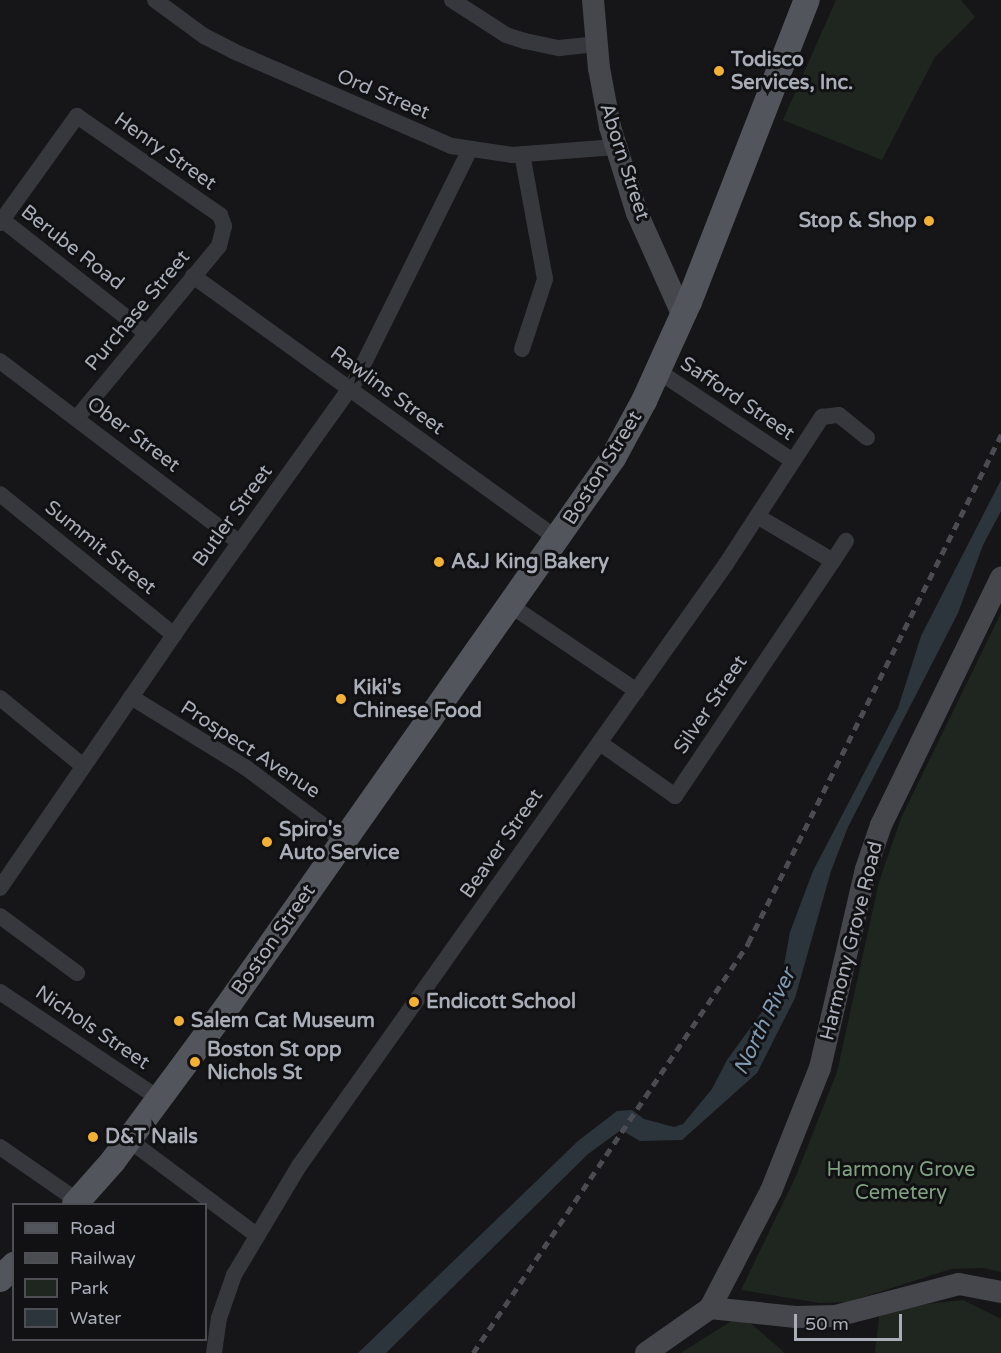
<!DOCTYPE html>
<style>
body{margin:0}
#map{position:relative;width:1001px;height:1353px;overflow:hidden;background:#161618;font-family:"Varela Round",sans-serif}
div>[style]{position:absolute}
.green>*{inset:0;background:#1e261f}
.water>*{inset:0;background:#2c353c}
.street>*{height:16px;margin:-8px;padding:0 8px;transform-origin:8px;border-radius:8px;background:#37383d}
.secondary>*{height:22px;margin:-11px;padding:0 11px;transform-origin:11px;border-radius:11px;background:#45474d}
.primary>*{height:26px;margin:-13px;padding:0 13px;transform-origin:13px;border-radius:13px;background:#53555c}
.rail>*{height:4.5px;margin-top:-2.25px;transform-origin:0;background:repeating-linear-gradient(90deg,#4a4c52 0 8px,transparent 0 14px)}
.dots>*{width:16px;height:16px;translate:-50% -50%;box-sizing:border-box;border:3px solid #111113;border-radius:50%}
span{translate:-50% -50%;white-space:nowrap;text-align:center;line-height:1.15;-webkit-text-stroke:6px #111113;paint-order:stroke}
.poi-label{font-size:20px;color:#a8adb8;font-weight:700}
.left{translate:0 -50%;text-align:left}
.right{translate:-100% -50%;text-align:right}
.street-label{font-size:20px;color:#a8adb8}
.park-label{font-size:20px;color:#7fa381}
.water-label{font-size:21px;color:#7f9bb3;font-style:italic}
.legend{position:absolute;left:12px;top:1203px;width:195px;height:138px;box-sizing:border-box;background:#111113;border:2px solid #4d4f55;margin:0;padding:8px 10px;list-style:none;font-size:18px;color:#a8adb8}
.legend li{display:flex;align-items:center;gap:12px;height:30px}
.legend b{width:30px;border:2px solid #4d4f55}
.scale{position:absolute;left:794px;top:1314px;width:108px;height:27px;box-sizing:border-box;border:3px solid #a8adb8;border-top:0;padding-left:8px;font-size:18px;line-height:21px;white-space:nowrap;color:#a8adb8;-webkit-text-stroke:4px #111113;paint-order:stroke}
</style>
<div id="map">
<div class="green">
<i style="clip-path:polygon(836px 0,961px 0,975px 17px,935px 57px,882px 160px,783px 120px)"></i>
<i style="clip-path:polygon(1001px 613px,1001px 1272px,983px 1268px,951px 1269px,848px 1302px,820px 1303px,741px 1290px,796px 1176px,837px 1072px,879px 882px,901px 818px)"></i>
<i style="clip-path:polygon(963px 1300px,1001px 1319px,1001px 1353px,875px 1353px,880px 1309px)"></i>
<i style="clip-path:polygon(741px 1315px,785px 1353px,682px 1353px,682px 1352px)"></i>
</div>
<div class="water">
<i style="clip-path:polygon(1001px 480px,1001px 511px,983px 545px,958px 613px,848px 827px,831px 871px,795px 998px,757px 1073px,682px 1140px,640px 1141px,621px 1130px,588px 1154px,386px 1353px,358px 1353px,578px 1141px,617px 1111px,632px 1110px,644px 1119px,674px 1127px,683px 1124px,712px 1089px,727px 1060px,780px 987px,790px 932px,813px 871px,898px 708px,921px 636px)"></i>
</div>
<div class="street">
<i style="left:155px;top:0;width:61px;rotate:36.3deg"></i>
<i style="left:204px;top:36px;width:33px;rotate:27deg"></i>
<i style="left:233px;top:51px;width:239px;rotate:23.5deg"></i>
<i style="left:452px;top:146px;width:61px;rotate:8.5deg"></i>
<i style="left:512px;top:155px;width:104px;rotate:-4.4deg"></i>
<i style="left:452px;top:0;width:64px;rotate:32.9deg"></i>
<i style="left:506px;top:35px;width:20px;rotate:18deg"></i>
<i style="left:525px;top:41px;width:35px;rotate:12deg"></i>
<i style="left:559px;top:48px;width:37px;rotate:-6deg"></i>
<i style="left:0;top:218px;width:184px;rotate:38.2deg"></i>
<i style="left:0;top:223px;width:132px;rotate:-54.3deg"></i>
<i style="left:77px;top:116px;width:174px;rotate:34.7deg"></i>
<i style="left:220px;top:215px;width:12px;rotate:70deg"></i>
<i style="left:224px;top:226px;width:21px;rotate:104deg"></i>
<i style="left:219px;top:246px;width:224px;rotate:129.6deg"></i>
<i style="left:193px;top:276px;width:450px;rotate:35.8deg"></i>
<i style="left:522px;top:349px;width:74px;rotate:-71.8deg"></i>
<i style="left:545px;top:279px;width:127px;rotate:-100.4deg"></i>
<i style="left:0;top:361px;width:301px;rotate:37.2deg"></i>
<i style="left:658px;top:371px;width:162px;rotate:33.7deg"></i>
<i style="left:0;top:494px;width:224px;rotate:39deg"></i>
<i style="left:833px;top:561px;width:24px;rotate:-57deg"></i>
<i style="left:510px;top:605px;width:153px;rotate:34.1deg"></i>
<i style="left:131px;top:697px;width:134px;rotate:31.6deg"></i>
<i style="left:245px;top:767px;width:124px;rotate:36.8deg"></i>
<i style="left:0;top:698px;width:107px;rotate:39.3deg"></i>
<i style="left:600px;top:743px;width:92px;rotate:35.2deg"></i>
<i style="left:675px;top:796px;width:283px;rotate:-56.1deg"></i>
<i style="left:833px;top:561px;width:88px;rotate:-149.4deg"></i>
<i style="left:0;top:888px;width:330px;rotate:-55.5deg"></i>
<i style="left:187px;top:616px;width:289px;rotate:-54.4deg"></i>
<i style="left:355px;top:381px;width:257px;rotate:-63.6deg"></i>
<i style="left:0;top:916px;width:96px;rotate:36.5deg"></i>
<i style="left:0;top:992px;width:192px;rotate:33.8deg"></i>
<i style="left:129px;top:1140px;width:157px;rotate:36.7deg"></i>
<i style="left:0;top:1147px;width:95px;rotate:34.7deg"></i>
<i style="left:214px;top:1353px;width:35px;rotate:-82deg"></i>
<i style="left:219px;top:1318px;width:46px;rotate:-70.8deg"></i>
<i style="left:234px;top:1275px;width:127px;rotate:-59.2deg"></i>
<i style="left:299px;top:1166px;width:738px;rotate:-54.65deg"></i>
<i style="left:726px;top:564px;width:176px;rotate:-56.9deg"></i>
<i style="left:822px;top:417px;width:17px;rotate:-7deg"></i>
<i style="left:839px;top:415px;width:36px;rotate:39deg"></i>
</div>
<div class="secondary">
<i style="left:593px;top:0;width:68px;rotate:85deg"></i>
<i style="left:599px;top:68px;width:60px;rotate:79.4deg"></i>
<i style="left:610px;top:127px;width:90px;rotate:72.6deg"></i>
<i style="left:637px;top:213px;width:113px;rotate:65.9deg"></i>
<i style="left:710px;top:1308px;width:86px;rotate:6deg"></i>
<i style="left:796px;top:1317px;width:40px;rotate:-1.4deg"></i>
<i style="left:836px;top:1316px;width:127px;rotate:-14.6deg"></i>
<i style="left:959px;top:1284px;width:43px;rotate:10.8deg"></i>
<i style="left:646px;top:1353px;width:78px;rotate:-35.1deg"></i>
<i style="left:710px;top:1308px;width:132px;rotate:-62.5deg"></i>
<i style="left:771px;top:1191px;width:132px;rotate:-68.3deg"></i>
<i style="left:820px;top:1068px;width:204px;rotate:-77deg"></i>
<i style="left:866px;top:869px;width:46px;rotate:-71.2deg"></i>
<i style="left:881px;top:825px;width:275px;rotate:-64.1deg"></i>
</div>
<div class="primary">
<i style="left:75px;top:1204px;width:57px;rotate:-48.5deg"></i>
<i style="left:113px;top:1161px;width:192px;rotate:-53.5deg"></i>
<i style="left:227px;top:1007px;width:671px;rotate:-54.89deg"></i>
<i style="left:613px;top:458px;width:65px;rotate:-61.5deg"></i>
<i style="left:644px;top:401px;width:109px;rotate:-65.6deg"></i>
<i style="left:689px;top:302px;width:324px;rotate:-68.7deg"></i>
<i style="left:0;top:1279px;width:20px;rotate:-45deg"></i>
</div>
<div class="rail">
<i style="left:473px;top:1353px;width:494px;rotate:-56.1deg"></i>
<i style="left:748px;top:943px;width:568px;rotate:-63.53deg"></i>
</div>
<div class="dots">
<i style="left:719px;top:71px;background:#f2b134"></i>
<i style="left:929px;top:221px;background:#f2b134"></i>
<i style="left:439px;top:562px;background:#f2b134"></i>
<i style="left:341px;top:699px;background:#f2b134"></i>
<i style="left:267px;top:842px;background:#f2b134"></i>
<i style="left:414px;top:1002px;background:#f2b134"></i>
<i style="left:179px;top:1021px;background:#f2b134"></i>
<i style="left:195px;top:1062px;background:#f2b134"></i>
<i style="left:93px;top:1137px;background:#f2b134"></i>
</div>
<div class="poi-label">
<span class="left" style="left:731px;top:72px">Todisco<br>Services, Inc.</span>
<span class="right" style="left:917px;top:221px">Stop &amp; Shop</span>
<span class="left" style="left:451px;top:562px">A&amp;J King Bakery</span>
<span class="left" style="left:353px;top:700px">Kiki's<br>Chinese Food</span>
<span class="left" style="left:279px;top:842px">Spiro's<br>Auto Service</span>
<span class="left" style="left:426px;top:1002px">Endicott School</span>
<span class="left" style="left:191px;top:1021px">Salem Cat Museum</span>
<span class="left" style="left:207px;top:1062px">Boston St opp<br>Nichols St</span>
<span class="left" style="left:105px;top:1137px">D&amp;T Nails</span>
</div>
<div class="street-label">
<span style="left:383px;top:95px;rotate:23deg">Ord Street</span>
<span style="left:165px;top:152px;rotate:35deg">Henry Street</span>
<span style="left:624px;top:162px;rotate:72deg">Aborn Street</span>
<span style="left:72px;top:248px;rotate:38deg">Berube Road</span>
<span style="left:138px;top:311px;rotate:-50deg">Purchase Street</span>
<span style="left:387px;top:391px;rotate:36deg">Rawlins Street</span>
<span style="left:737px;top:399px;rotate:34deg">Safford Street</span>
<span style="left:133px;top:435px;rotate:37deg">Ober Street</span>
<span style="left:603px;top:468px;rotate:-58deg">Boston Street</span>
<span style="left:233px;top:516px;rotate:-54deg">Butler Street</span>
<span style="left:100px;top:548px;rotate:39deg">Summit Street</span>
<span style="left:711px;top:705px;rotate:-56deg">Silver Street</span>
<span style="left:250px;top:750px;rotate:33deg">Prospect Avenue</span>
<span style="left:502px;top:844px;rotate:-55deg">Beaver Street</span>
<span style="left:274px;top:940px;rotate:-55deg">Boston Street</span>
<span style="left:852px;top:941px;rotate:-76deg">Harmony Grove Road</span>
<span style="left:92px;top:1028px;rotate:34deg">Nichols Street</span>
</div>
<div class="park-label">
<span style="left:901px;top:1182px">Harmony Grove<br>Cemetery</span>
</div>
<div class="water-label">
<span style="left:765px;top:1022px;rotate:-64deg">North River</span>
</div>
<ul class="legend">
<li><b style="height:8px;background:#53555c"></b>Road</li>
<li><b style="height:8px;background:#4a4c52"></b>Railway</li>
<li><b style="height:16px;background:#1e261f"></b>Park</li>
<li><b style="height:16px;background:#2c353c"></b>Water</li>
</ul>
<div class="scale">50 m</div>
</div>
